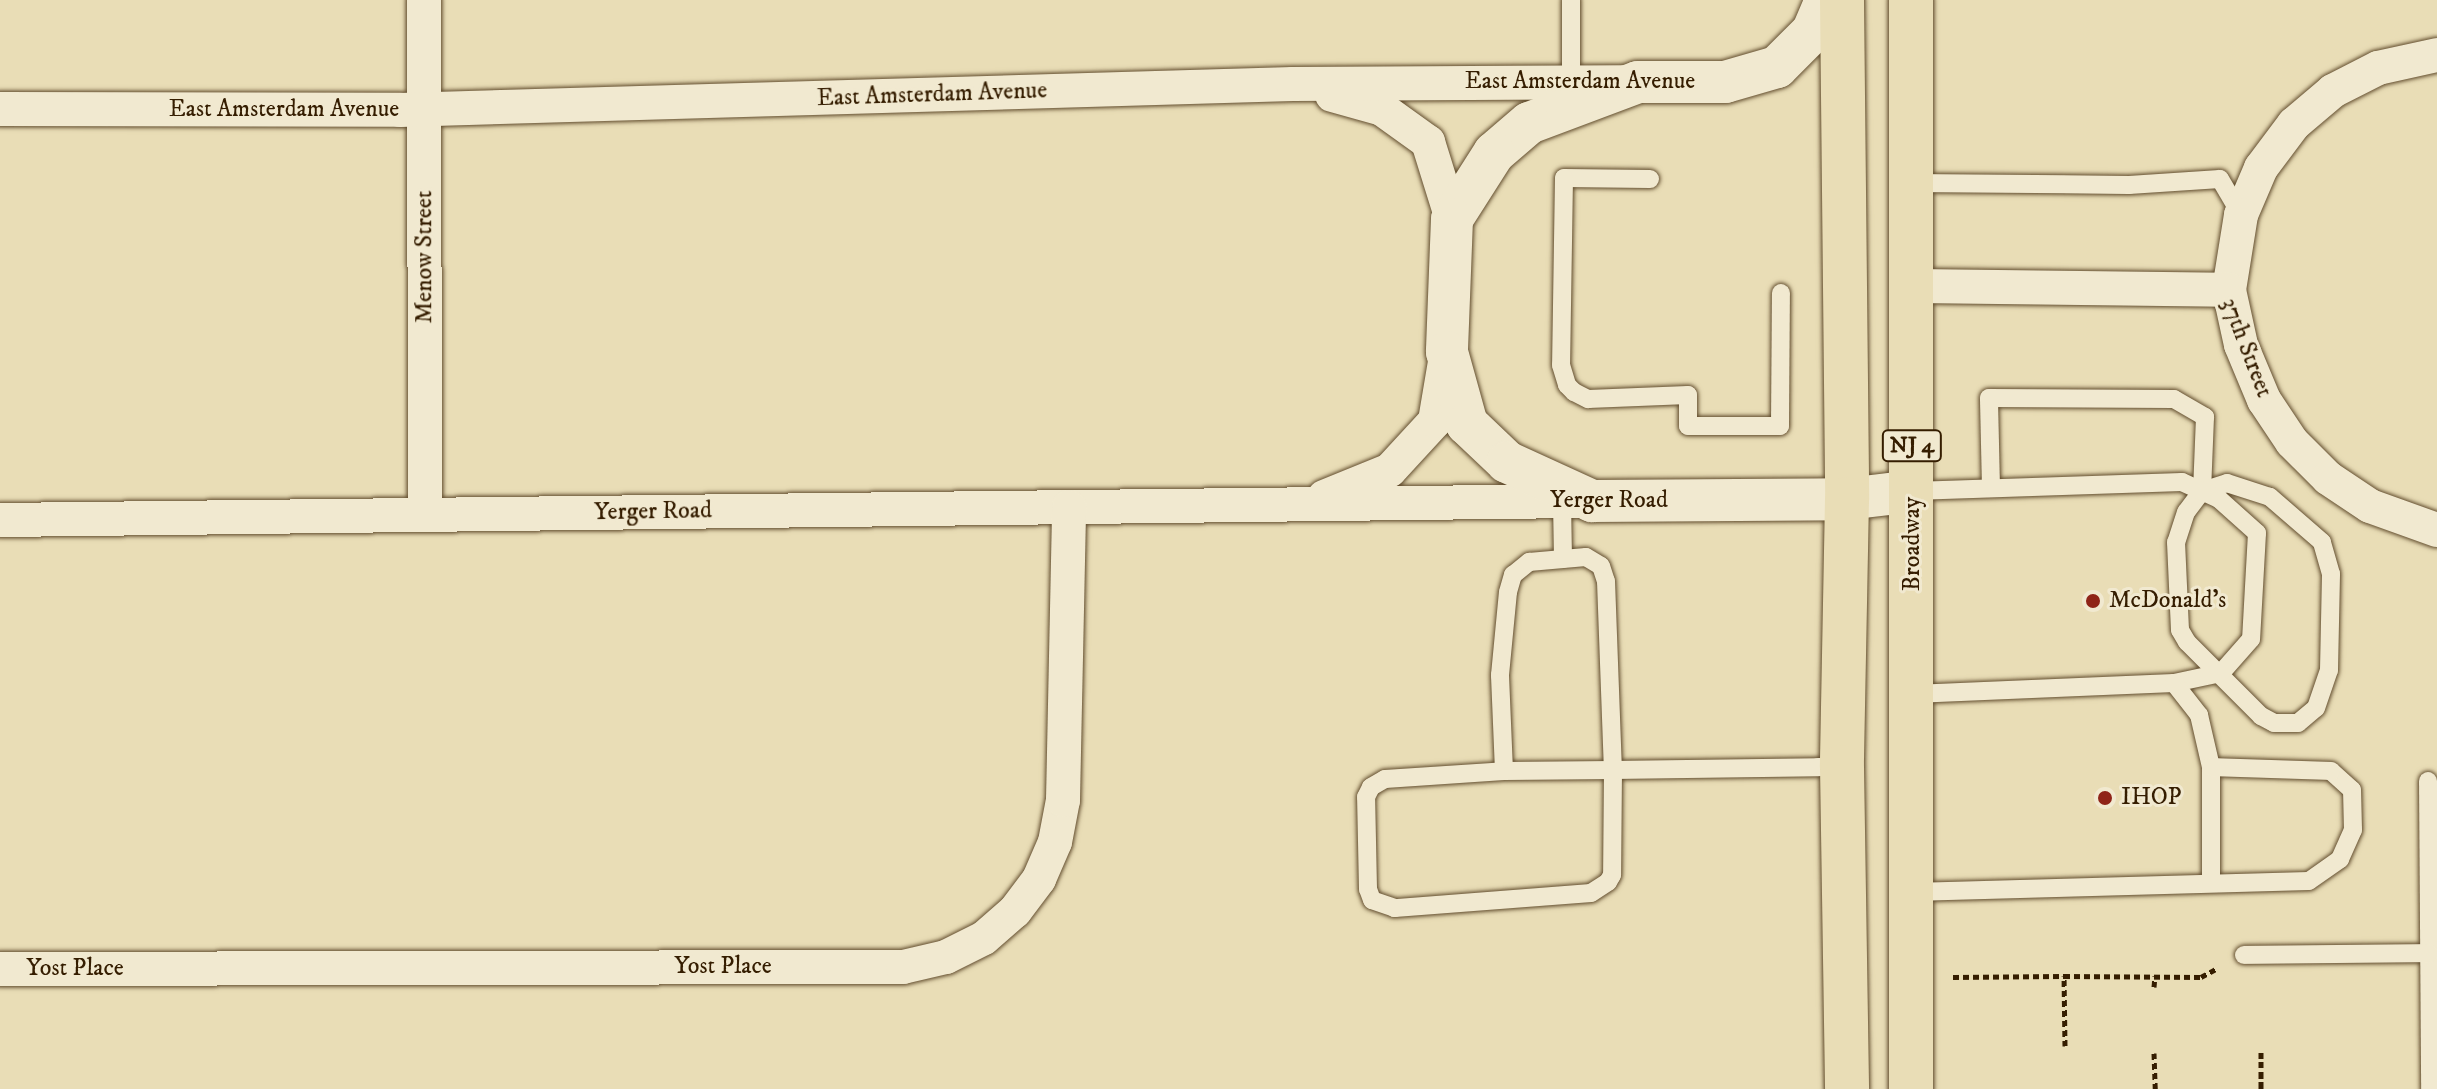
<!DOCTYPE html>
<style>
body{margin:0}
#map{position:relative;width:2437px;height:1089px;overflow:hidden;background:#e9ddb6;font-family:"IM FELL DW Pica",serif}
div>[style]{position:absolute}
.path>*{height:5px;margin-top:-2.5px;transform-origin:0;background:repeating-linear-gradient(90deg,#351d00 0 6px,transparent 0 10px)}
.roads{filter:drop-shadow(0 0 2px #624d2e) drop-shadow(0 0 2px #624d2e)}
.service>*{height:18px;margin:-9px;padding:0 9px;transform-origin:9px;border-radius:9px;background:#f1e9d0}
.minor>*{height:34px;margin:-17px;padding:0 17px;transform-origin:17px;border-radius:17px;background:#f1e9d0}
.tertiary>*{height:42px;margin:-21px;padding:0 21px;transform-origin:21px;border-radius:21px;background:#f1e9d0}
.primary>*{height:44px;margin:-22px;padding:0 22px;transform-origin:22px;border-radius:22px;background:#e9ddb6}
.dots>*{width:22px;height:22px;translate:-50% -50%;box-sizing:border-box;border:4px solid #f1e9d0;border-radius:50%}
span{translate:-50% -50%;white-space:nowrap;text-align:center;line-height:1.15;-webkit-text-stroke:6px #f1e9d0;paint-order:stroke}
.shield-label span{padding:2px 6px;background:#f1e9d0;border:2px solid;border-radius:6px;-webkit-text-stroke-width:0}
.shield-label{font-size:22px;color:#351d00;font-weight:700}
.street-label{font-size:24px;color:#351d00}
.poi-label{font-size:24px;color:#351d00}
.left{translate:0 -50%;text-align:left}
</style>
<div id="map">
<div class="path">
<i style="left:1953px;top:977px;width:111px;rotate:-0.5deg"></i>
<i style="left:2154px;top:987px;width:11px;rotate:-85deg"></i>
<i style="left:2065px;top:1046px;width:70px;rotate:-90.8deg"></i>
<i style="left:2064px;top:976px;width:137px;rotate:0.4deg"></i>
<i style="left:2201px;top:977px;width:19px;rotate:-28deg"></i>
<i style="left:2261px;top:1052px;width:37px;rotate:90deg"></i>
<i style="left:2154px;top:1053px;width:36px;rotate:88deg"></i>
</div>
<div class="roads">
<div class="service">
<i style="left:1571px;top:82px;width:82px;rotate:-90deg"></i>
<i style="left:1650px;top:179px;width:86px;rotate:-179.3deg"></i>
<i style="left:1564px;top:178px;width:187px;rotate:90.9deg"></i>
<i style="left:1561px;top:365px;width:21px;rotate:73deg"></i>
<i style="left:1567px;top:385px;width:10px;rotate:45deg"></i>
<i style="left:1574px;top:392px;width:16px;rotate:27deg"></i>
<i style="left:1588px;top:399px;width:100px;rotate:-2.3deg"></i>
<i style="left:1688px;top:395px;width:31px;rotate:90deg"></i>
<i style="left:1688px;top:426px;width:92px"></i>
<i style="left:1780px;top:426px;width:133px;rotate:-89.6deg"></i>
<i style="left:1910px;top:183px;width:219px;rotate:0.5deg"></i>
<i style="left:2129px;top:185px;width:91px;rotate:-3.8deg"></i>
<i style="left:2220px;top:179px;width:42px;rotate:59.7deg"></i>
<i style="left:1991px;top:488px;width:90px;rotate:-91.3deg"></i>
<i style="left:1989px;top:398px;width:185px;rotate:0.3deg"></i>
<i style="left:2174px;top:399px;width:36px;rotate:30deg"></i>
<i style="left:2205px;top:417px;width:74px;rotate:92.3deg"></i>
<i style="left:2202px;top:491px;width:26px;rotate:127deg"></i>
<i style="left:2186px;top:512px;width:32px;rotate:108deg"></i>
<i style="left:2176px;top:542px;width:88px;rotate:87.4deg"></i>
<i style="left:2180px;top:630px;width:14px;rotate:60deg"></i>
<i style="left:2187px;top:642px;width:105px;rotate:45deg"></i>
<i style="left:2261px;top:716px;width:15px;rotate:28deg"></i>
<i style="left:2274px;top:723px;width:24px"></i>
<i style="left:2298px;top:723px;width:23px;rotate:-40deg"></i>
<i style="left:2316px;top:708px;width:40px;rotate:-71.1deg"></i>
<i style="left:2329px;top:670px;width:96px;rotate:-88.8deg"></i>
<i style="left:2331px;top:574px;width:33px;rotate:-106deg"></i>
<i style="left:2322px;top:542px;width:69px;rotate:-139.1deg"></i>
<i style="left:2270px;top:497px;width:45px;rotate:-162deg"></i>
<i style="left:2227px;top:483px;width:26px;rotate:162deg"></i>
<i style="left:1913px;top:491px;width:269px;rotate:-1.9deg"></i>
<i style="left:2182px;top:482px;width:41px;rotate:24.7deg"></i>
<i style="left:2219px;top:499px;width:51px;rotate:41.8deg"></i>
<i style="left:2257px;top:533px;width:106px;rotate:93.2deg"></i>
<i style="left:2251px;top:639px;width:45px;rotate:131.4deg"></i>
<i style="left:2221px;top:673px;width:48px;rotate:168deg"></i>
<i style="left:2174px;top:683px;width:261px;rotate:177.6deg"></i>
<i style="left:1562px;top:501px;width:58px;rotate:89deg"></i>
<i style="left:2174px;top:683px;width:41px;rotate:52deg"></i>
<i style="left:2199px;top:715px;width:53px;rotate:77deg"></i>
<i style="left:2211px;top:767px;width:116px;rotate:90deg"></i>
<i style="left:1504px;top:771px;width:96px;rotate:-92.4deg"></i>
<i style="left:1500px;top:675px;width:83px;rotate:-84.5deg"></i>
<i style="left:1508px;top:592px;width:18px;rotate:-74deg"></i>
<i style="left:1513px;top:575px;width:21px;rotate:-39deg"></i>
<i style="left:1529px;top:562px;width:57px;rotate:-5deg"></i>
<i style="left:1586px;top:557px;width:17px;rotate:31deg"></i>
<i style="left:1601px;top:566px;width:16px;rotate:72deg"></i>
<i style="left:1606px;top:581px;width:189px;rotate:87.9deg"></i>
<i style="left:1613px;top:770px;width:105px;rotate:90.5deg"></i>
<i style="left:1612px;top:875px;width:8px;rotate:120deg"></i>
<i style="left:1608px;top:882px;width:20px;rotate:147deg"></i>
<i style="left:1591px;top:893px;width:197px;rotate:175.6deg"></i>
<i style="left:1395px;top:908px;width:24px;rotate:-161deg"></i>
<i style="left:1372px;top:900px;width:12px;rotate:-110deg"></i>
<i style="left:1368px;top:889px;width:92px;rotate:-91.2deg"></i>
<i style="left:1366px;top:797px;width:11px;rotate:-63deg"></i>
<i style="left:1371px;top:787px;width:16px;rotate:-30deg"></i>
<i style="left:1385px;top:779px;width:119px;rotate:-3.8deg"></i>
<i style="left:1504px;top:771px;width:109px;rotate:-0.5deg"></i>
<i style="left:1613px;top:770px;width:205px;rotate:-0.8deg"></i>
<i style="left:1818px;top:767px;width:24px"></i>
<i style="left:2428px;top:781px;width:308px;rotate:89.6deg"></i>
<i style="left:1912px;top:892px;width:397px;rotate:-1.6deg"></i>
<i style="left:2309px;top:881px;width:38px;rotate:-35deg"></i>
<i style="left:2340px;top:859px;width:32px;rotate:-66deg"></i>
<i style="left:2353px;top:830px;width:40px;rotate:-91.4deg"></i>
<i style="left:2352px;top:790px;width:28px;rotate:-138deg"></i>
<i style="left:2331px;top:771px;width:120px;rotate:-178.1deg"></i>
<i style="left:2244px;top:955px;width:185px;rotate:-0.6deg"></i>
</div>
<div class="minor">
<i style="left:424px;top:0;width:515px;rotate:89.89deg"></i>
<i style="left:2437px;top:55px;width:60px;rotate:167.6deg"></i>
<i style="left:2378px;top:68px;width:51px;rotate:152.9deg"></i>
<i style="left:2333px;top:91px;width:51px;rotate:139.8deg"></i>
<i style="left:2294px;top:124px;width:55px;rotate:126.9deg"></i>
<i style="left:2261px;top:168px;width:51px;rotate:113.1deg"></i>
<i style="left:2241px;top:215px;width:76px;rotate:99.1deg"></i>
<i style="left:2229px;top:290px;width:56px;rotate:77.7deg"></i>
<i style="left:2241px;top:345px;width:60px;rotate:67.3deg"></i>
<i style="left:2264px;top:400px;width:50px;rotate:56.3deg"></i>
<i style="left:2292px;top:442px;width:51px;rotate:45deg"></i>
<i style="left:2328px;top:478px;width:50px;rotate:33.7deg"></i>
<i style="left:2370px;top:506px;width:71px;rotate:19.7deg"></i>
<i style="left:1332px;top:95px;width:52px;rotate:15.6deg"></i>
<i style="left:1382px;top:109px;width:57px;rotate:35.7deg"></i>
<i style="left:1428px;top:142px;width:81px;rotate:72.7deg"></i>
<i style="left:0;top:109px;width:400px;rotate:0.1deg"></i>
<i style="left:400px;top:110px;width:893px;rotate:-1.67deg"></i>
<i style="left:1293px;top:84px;width:330px;rotate:-0.3deg"></i>
<i style="left:1912px;top:286px;width:317px;rotate:0.7deg"></i>
<i style="left:1324px;top:497px;width:71px;rotate:-22.2deg"></i>
<i style="left:1390px;top:470px;width:67px;rotate:-47.4deg"></i>
<i style="left:1435px;top:421px;width:66px;rotate:-80.4deg"></i>
<i style="left:0;top:520px;width:1587px;rotate:-0.69deg"></i>
<i style="left:0;top:969px;width:903px;rotate:-0.13deg"></i>
<i style="left:903px;top:967px;width:44px;rotate:-13.1deg"></i>
<i style="left:946px;top:957px;width:42px;rotate:-26.6deg"></i>
<i style="left:984px;top:938px;width:41px;rotate:-41.1deg"></i>
<i style="left:1015px;top:911px;width:40px;rotate:-53deg"></i>
<i style="left:1039px;top:879px;width:40px;rotate:-66.6deg"></i>
<i style="left:1055px;top:842px;width:43px;rotate:-79.2deg"></i>
<i style="left:1063px;top:800px;width:293px;rotate:-88.8deg"></i>
</div>
<div class="tertiary">
<i style="left:1826px;top:0;width:34px;rotate:113deg"></i>
<i style="left:1813px;top:31px;width:51px;rotate:135deg"></i>
<i style="left:1777px;top:67px;width:54px;rotate:163.9deg"></i>
<i style="left:1725px;top:82px;width:87px;rotate:180deg"></i>
<i style="left:1638px;top:82px;width:116px;rotate:159.4deg"></i>
<i style="left:1529px;top:123px;width:46px;rotate:139.4deg"></i>
<i style="left:1494px;top:153px;width:78px;rotate:122.5deg"></i>
<i style="left:1452px;top:219px;width:133px;rotate:92.2deg"></i>
<i style="left:1447px;top:352px;width:75px;rotate:74.5deg"></i>
<i style="left:1467px;top:424px;width:55px;rotate:43.5deg"></i>
<i style="left:1507px;top:462px;width:94px;rotate:24.6deg"></i>
<i style="left:1592px;top:501px;width:255px;rotate:-0.4deg"></i>
<i style="left:1847px;top:499px;width:66px;rotate:-6.9deg"></i>
</div>
<div class="primary">
<i style="left:1842px;top:0;width:499px;rotate:89.4deg"></i>
<i style="left:1847px;top:499px;width:268px;rotate:91.1deg"></i>
<i style="left:1842px;top:767px;width:322px;rotate:89.1deg"></i>
<i style="left:1911px;top:1089px;width:1089px;rotate:-90deg"></i>
</div>
</div>
<div class="dots">
<i style="left:2093px;top:601px;background:#8f2418"></i>
<i style="left:2105px;top:798px;background:#8f2418"></i>
</div>
<div class="shield-label">
<span style="left:1912px;top:446px">NJ 4</span>
</div>
<div class="street-label">
<span style="left:1580px;top:82px">East Amsterdam Avenue</span>
<span style="left:932px;top:95px;rotate:-2deg">East Amsterdam Avenue</span>
<span style="left:284px;top:110px">East Amsterdam Avenue</span>
<span style="left:425px;top:257px;rotate:-90deg">Menow Street</span>
<span style="left:2246px;top:348px;rotate:69deg">37th Street</span>
<span style="left:1609px;top:501px">Yerger Road</span>
<span style="left:653px;top:512px;rotate:-1deg">Yerger Road</span>
<span style="left:1913px;top:544px;rotate:-90deg">Broadway</span>
<span style="left:723px;top:967px">Yost Place</span>
<span style="left:75px;top:969px">Yost Place</span>
</div>
<div class="poi-label">
<span class="left" style="left:2109px;top:601px">McDonald's</span>
<span class="left" style="left:2121px;top:798px">IHOP</span>
</div>
</div>
